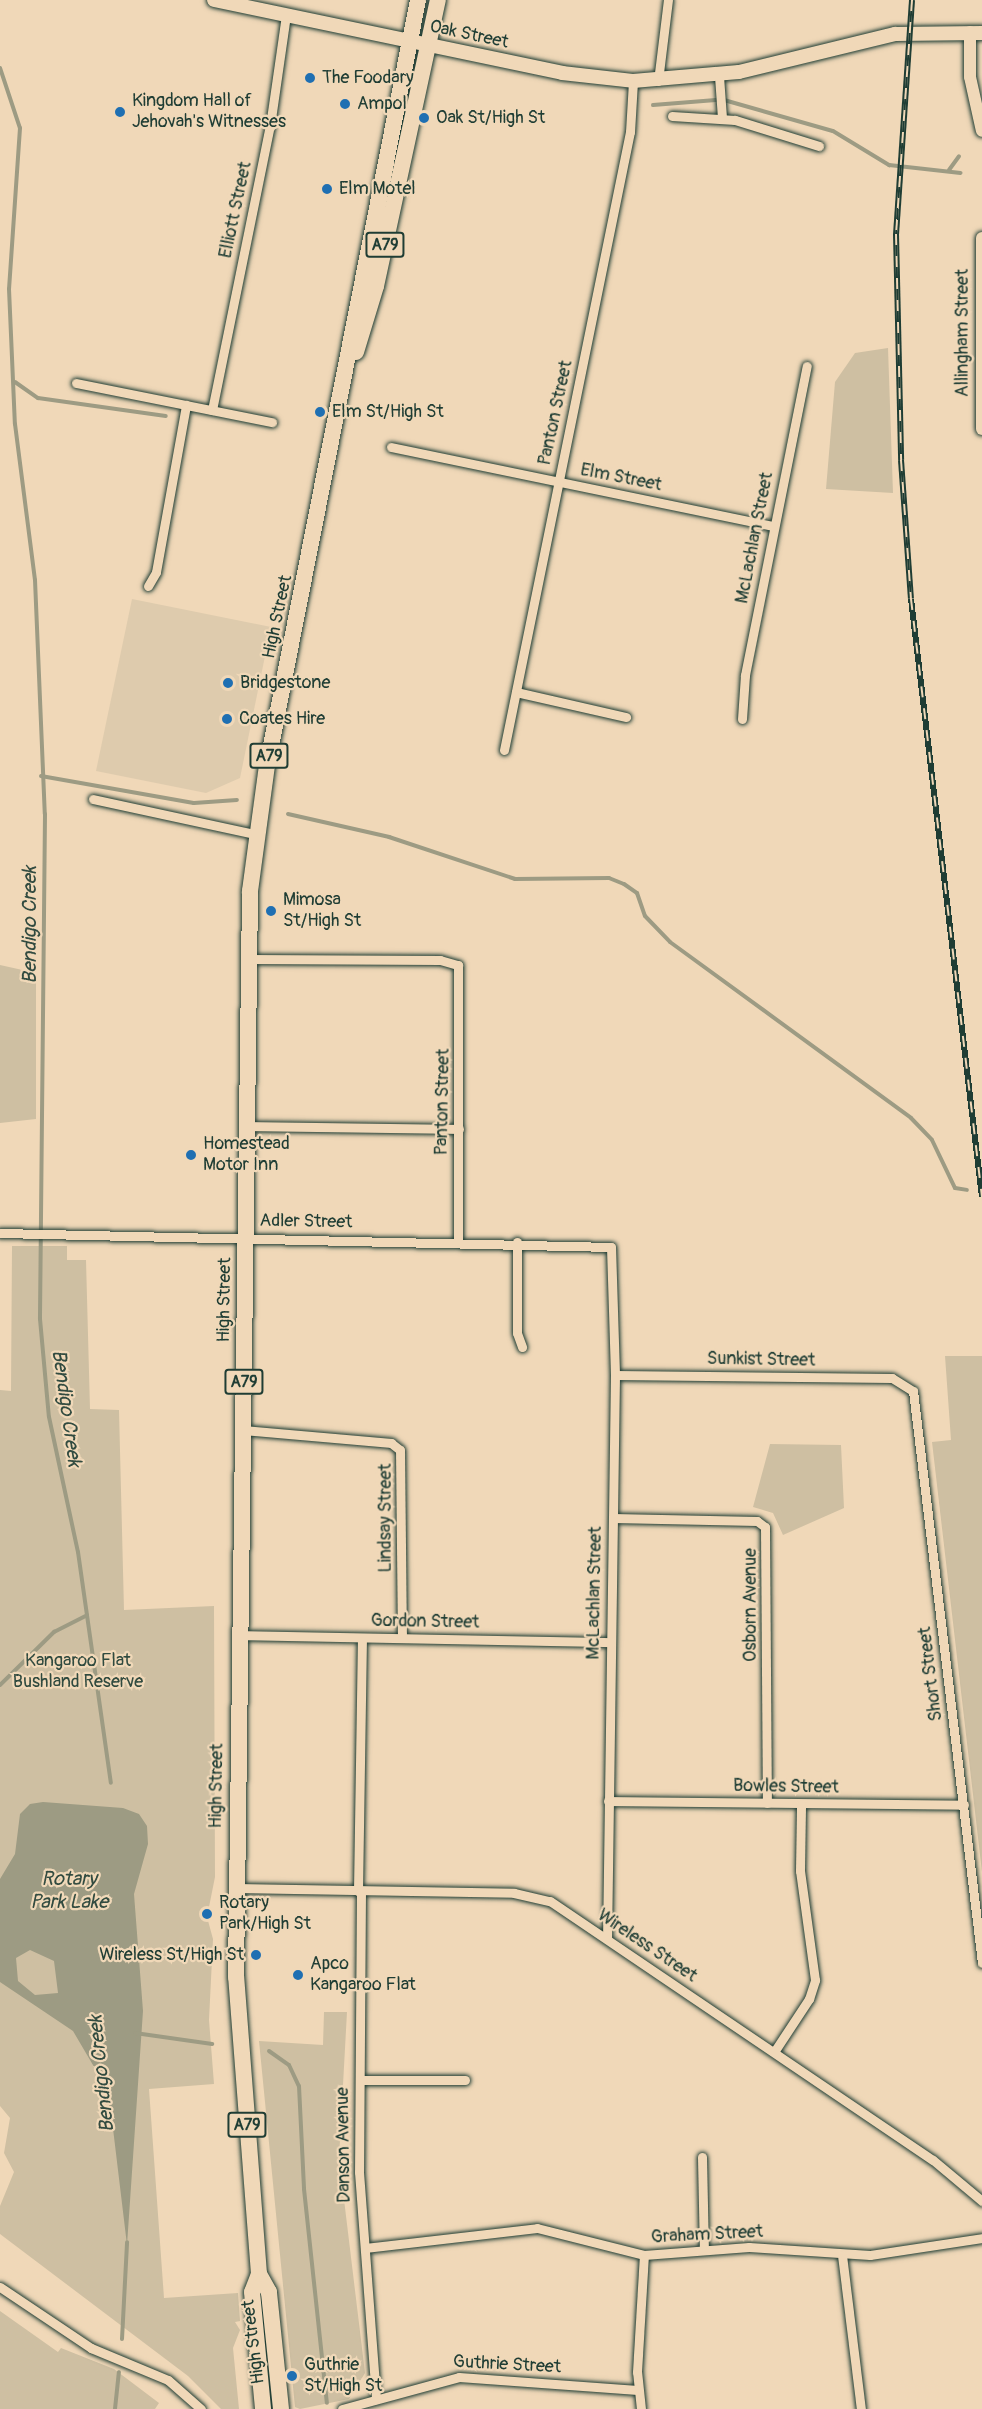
<!DOCTYPE html>
<style>
body{margin:0}
#map{position:relative;width:982px;height:2409px;overflow:hidden;background:#f0d8b8;font-family:Pangolin,sans-serif}
div>[style]{position:absolute}
.built>*{inset:0;background:#decbad}
.green>*{inset:0;background:#cebfa2}
.water>*{inset:0;background:#9d9b83}
.stream>*{height:4px;margin:-2px;padding:0 2px;transform-origin:2px;border-radius:2px;background:#9d9b83}
.roads{filter:drop-shadow(0 0 2px #1f3d34) drop-shadow(0 0 2px #1f3d34)}
.minor>*{height:9px;margin:-4.5px;padding:0 4.5px;transform-origin:4.5px;border-radius:4.5px;background:#f0d8b8}
.tertiary>*{height:12px;margin:-6px;padding:0 6px;transform-origin:6px;border-radius:6px;background:#f0d8b8}
.secondary>*{height:14px;margin:-7px;padding:0 7px;transform-origin:7px;border-radius:7px;background:#f0d8b8}
.trunk>*{height:16px;margin:-8px;padding:0 8px;transform-origin:8px;border-radius:8px;background:#f0d8b8}
.rail>*{height:6px;margin-top:-3px;transform-origin:0;background:repeating-linear-gradient(90deg,#f0d8b8 0 11px,#1f3d34 0 22px);box-sizing:border-box;border-block:2px solid #1f3d34}
.dots>*{width:16px;height:16px;translate:-50% -50%;box-sizing:border-box;border:3px solid #f0d8b8;border-radius:50%}
span{translate:-50% -50%;white-space:nowrap;text-align:center;line-height:1.15;-webkit-text-stroke:4.5px #f0d8b8;paint-order:stroke}
.shield-label span{padding:2px 4px;background:#f0d8b8;border:2px solid;border-radius:4px;-webkit-text-stroke-width:0}
.shield-label{font-size:16px;color:#1f3d34;font-weight:700}
.street-label{font-size:18px;color:#1f3d34}
.poi-label{font-size:18px;color:#1f3d34}
.left{translate:0 -50%;text-align:left}
.right{translate:-100% -50%;text-align:right}
.park-label{font-size:18px;color:#304a3f}
.water-label{font-size:20px;color:#324b40;font-style:italic}
</style>
<div id="map">
<div class="built">
<i style="clip-path:polygon(132px 599px,271px 627px,240px 778px,206px 793px,96px 771px)"></i>
</div>
<div class="green">
<i style="clip-path:polygon(888px 348px,893px 493px,826px 489px,835px 382px,855px 353px)"></i>
<i style="clip-path:polygon(0 965px,36px 973px,36px 1119px,0 1123px)"></i>
<i style="clip-path:polygon(12px 1246px,67px 1246px,67px 1260px,86px 1260px,90px 1409px,119px 1410px,124px 1610px,214px 1606px,215px 1877px,207px 1917px,213px 1939px,209px 2020px,214px 2084px,149px 2089px,164px 2298px,238px 2293px,240px 2321px,235px 2322px,240px 2330px,233px 2348px,239px 2409px,221px 2409px,188px 2376px,0 2234px,0 2206px,14px 2172px,4px 2153px,10px 2118px,0 2106px,0 1390px,11px 1391px)"></i>
<i style="clip-path:polygon(945px 1356px,982px 1356px,982px 1872px,932px 1442px,951px 1440px)"></i>
<i style="clip-path:polygon(770px 1444px,841px 1445px,844px 1508px,783px 1535px,773px 1513px,753px 1507px)"></i>
<i style="clip-path:polygon(324px 2012px,347px 2012px,339px 2158px,365px 2373px,349px 2399px,300px 2409px,295px 2407px,259px 2041px,323px 2045px)"></i>
<i style="clip-path:polygon(0 2311px,58px 2352px,61px 2348px,114px 2369px,159px 2403px,155px 2409px,0 2409px)"></i>
</div>
<div class="water">
<i style="clip-path:polygon(evenodd,43px 1802px,123px 1808px,139px 1814px,147px 1826px,148px 1844px,134px 1894px,143px 2011px,127px 2245px,111px 2112px,100px 2077px,73px 2031px,0 1982px,0 1879px,15px 1854px,20px 1814px,30px 1804px,43px 1802px,30px 1950px,54px 1961px,58px 1993px,35px 1995px,18px 1981px,16px 1958px,30px 1950px)"></i>
</div>
<div class="stream">
<i style="left:0;top:68px;width:63px;rotate:71.6deg"></i>
<i style="left:20px;top:128px;width:161px;rotate:93.9deg"></i>
<i style="left:9px;top:289px;width:135px;rotate:87.5deg"></i>
<i style="left:15px;top:424px;width:157px;rotate:82.7deg"></i>
<i style="left:35px;top:580px;width:234px;rotate:87.6deg"></i>
<i style="left:45px;top:814px;width:505px;rotate:90.57deg"></i>
<i style="left:40px;top:1319px;width:98px;rotate:84.8deg"></i>
<i style="left:49px;top:1417px;width:138px;rotate:77.9deg"></i>
<i style="left:78px;top:1552px;width:233px;rotate:81.9deg"></i>
<i style="left:724px;top:100px;width:113px;rotate:15.9deg"></i>
<i style="left:833px;top:131px;width:66px;rotate:31.3deg"></i>
<i style="left:889px;top:165px;width:72px;rotate:6.3deg"></i>
<i style="left:653px;top:105px;width:63px;rotate:-4.5deg"></i>
<i style="left:949px;top:170px;width:17px;rotate:-54deg"></i>
<i style="left:15px;top:382px;width:28px;rotate:35deg"></i>
<i style="left:38px;top:398px;width:129px;rotate:8deg"></i>
<i style="left:41px;top:776px;width:155px;rotate:10deg"></i>
<i style="left:194px;top:803px;width:43px;rotate:-4deg"></i>
<i style="left:288px;top:814px;width:104px;rotate:12.8deg"></i>
<i style="left:389px;top:837px;width:133px;rotate:18.4deg"></i>
<i style="left:515px;top:879px;width:94px;rotate:-0.6deg"></i>
<i style="left:609px;top:878px;width:16px;rotate:22deg"></i>
<i style="left:624px;top:884px;width:16px;rotate:35deg"></i>
<i style="left:637px;top:893px;width:24px;rotate:71deg"></i>
<i style="left:645px;top:916px;width:36px;rotate:46deg"></i>
<i style="left:670px;top:942px;width:298px;rotate:36.1deg"></i>
<i style="left:911px;top:1118px;width:30px;rotate:46deg"></i>
<i style="left:932px;top:1140px;width:53px;rotate:64.4deg"></i>
<i style="left:955px;top:1188px;width:12px;rotate:9deg"></i>
<i style="left:0;top:1685px;width:76px;rotate:-44.5deg"></i>
<i style="left:54px;top:1632px;width:37px;rotate:-27deg"></i>
<i style="left:135px;top:2033px;width:78px;rotate:8.1deg"></i>
<i style="left:269px;top:2051px;width:24px;rotate:35deg"></i>
<i style="left:289px;top:2065px;width:23px;rotate:65deg"></i>
<i style="left:299px;top:2086px;width:103px;rotate:87.2deg"></i>
<i style="left:304px;top:2189px;width:215px;rotate:83.9deg"></i>
<i style="left:122px;top:2339px;width:97px;rotate:-87deg"></i>
<i style="left:115px;top:2409px;width:37px;rotate:-84deg"></i>
</div>
<div class="roads">
<div class="minor">
<i style="left:719px;top:76px;width:42px;rotate:85.9deg"></i>
<i style="left:658px;top:81px;width:82px;rotate:-83deg"></i>
<i style="left:672px;top:116px;width:63px;rotate:3.6deg"></i>
<i style="left:735px;top:120px;width:88px;rotate:17.2deg"></i>
<i style="left:76px;top:383px;width:200px;rotate:11.3deg"></i>
<i style="left:212px;top:410px;width:290px;rotate:-78.5deg"></i>
<i style="left:270px;top:126px;width:112px;rotate:-81.8deg"></i>
<i style="left:391px;top:447px;width:391px;rotate:11.7deg"></i>
<i style="left:148px;top:586px;width:16px;rotate:-60deg"></i>
<i style="left:156px;top:572px;width:170px;rotate:-79.8deg"></i>
<i style="left:516px;top:692px;width:113px;rotate:12.8deg"></i>
<i style="left:742px;top:719px;width:44px;rotate:-86.1deg"></i>
<i style="left:745px;top:675px;width:315px;rotate:-78.7deg"></i>
<i style="left:504px;top:750px;width:631px;rotate:-78.48deg"></i>
<i style="left:630px;top:132px;width:51px;rotate:-86.6deg"></i>
<i style="left:93px;top:799px;width:166px;rotate:12.2deg"></i>
<i style="left:248px;top:959px;width:192px;rotate:0.3deg"></i>
<i style="left:440px;top:960px;width:19px;rotate:16deg"></i>
<i style="left:458px;top:965px;width:276px;rotate:90deg"></i>
<i style="left:247px;top:1126px;width:212px;rotate:0.8deg"></i>
<i style="left:0;top:1233px;width:611px;rotate:1.31deg"></i>
<i style="left:611px;top:1247px;width:128px;rotate:88.2deg"></i>
<i style="left:615px;top:1375px;width:564px;rotate:90.81deg"></i>
<i style="left:517px;top:1242px;width:91px;rotate:90deg"></i>
<i style="left:517px;top:1333px;width:15px;rotate:70deg"></i>
<i style="left:615px;top:1375px;width:277px;rotate:0.6deg"></i>
<i style="left:892px;top:1378px;width:25px;rotate:32deg"></i>
<i style="left:913px;top:1391px;width:576px;rotate:83.12deg"></i>
<i style="left:243px;top:1430px;width:149px;rotate:5deg"></i>
<i style="left:391px;top:1443px;width:11px;rotate:38deg"></i>
<i style="left:400px;top:1450px;width:188px;rotate:89.4deg"></i>
<i style="left:613px;top:1518px;width:144px;rotate:1.2deg"></i>
<i style="left:757px;top:1521px;width:10px;rotate:37deg"></i>
<i style="left:765px;top:1527px;width:276px;rotate:89.6deg"></i>
<i style="left:239px;top:1635px;width:372px;rotate:1.1deg"></i>
<i style="left:608px;top:1801px;width:356px;rotate:0.6deg"></i>
<i style="left:236px;top:1888px;width:278px;rotate:1deg"></i>
<i style="left:514px;top:1893px;width:37px;rotate:13deg"></i>
<i style="left:550px;top:1901px;width:462px;rotate:34.1deg"></i>
<i style="left:933px;top:2160px;width:64px;rotate:39.9deg"></i>
<i style="left:358px;top:1891px;width:253px;rotate:-89.1deg"></i>
<i style="left:361px;top:1891px;width:281px;rotate:90.4deg"></i>
<i style="left:359px;top:2172px;width:228px;rotate:85.7deg"></i>
<i style="left:774px;top:2052px;width:64px;rotate:-56.6deg"></i>
<i style="left:809px;top:1999px;width:20px;rotate:-72deg"></i>
<i style="left:815px;top:1980px;width:110px;rotate:-97.8deg"></i>
<i style="left:800px;top:1871px;width:67px;rotate:-89.1deg"></i>
<i style="left:360px;top:2080px;width:105px"></i>
<i style="left:702px;top:2157px;width:93px;rotate:88.8deg"></i>
<i style="left:365px;top:2248px;width:173px;rotate:-6.6deg"></i>
<i style="left:537px;top:2228px;width:110px;rotate:14.2deg"></i>
<i style="left:644px;top:2255px;width:105px;rotate:-4.4deg"></i>
<i style="left:749px;top:2247px;width:121px;rotate:3.8deg"></i>
<i style="left:870px;top:2255px;width:113px;rotate:-8.6deg"></i>
<i style="left:842px;top:2255px;width:155px;rotate:83deg"></i>
<i style="left:0;top:2287px;width:110px;rotate:33.8deg"></i>
<i style="left:91px;top:2348px;width:83px;rotate:22.6deg"></i>
<i style="left:168px;top:2380px;width:44px;rotate:41.3deg"></i>
<i style="left:342px;top:2409px;width:121px;rotate:-15.3deg"></i>
<i style="left:459px;top:2377px;width:179px;rotate:4.2deg"></i>
<i style="left:641px;top:2409px;width:37px;rotate:-96deg"></i>
<i style="left:637px;top:2372px;width:117px;rotate:-86.6deg"></i>
</div>
<div class="tertiary">
<i style="left:970px;top:32px;width:45px;rotate:90deg"></i>
<i style="left:970px;top:77px;width:55px;rotate:77.5deg"></i>
<i style="left:982px;top:238px;width:191px;rotate:90deg"></i>
</div>
<div class="secondary">
<i style="left:214px;top:0;width:356px;rotate:11.8deg"></i>
<i style="left:562px;top:73px;width:71px;rotate:6.4deg"></i>
<i style="left:633px;top:81px;width:106px;rotate:-4.9deg"></i>
<i style="left:739px;top:72px;width:161px;rotate:-13.7deg"></i>
<i style="left:895px;top:34px;width:87px;rotate:-0.7deg"></i>
</div>
<div class="trunk">
<i style="left:356px;top:352px;width:69px;rotate:-73.1deg"></i>
<i style="left:376px;top:286px;width:293px;rotate:-77.8deg"></i>
<i style="left:259px;top:2274px;width:19px;rotate:111deg"></i>
<i style="left:252px;top:2292px;width:118px;rotate:84.6deg"></i>
<i style="left:281px;top:2409px;width:118px;rotate:-95.9deg"></i>
<i style="left:269px;top:2292px;width:21px;rotate:-119deg"></i>
<i style="left:259px;top:2274px;width:298px;rotate:-94.4deg"></i>
<i style="left:236px;top:1977px;width:1086px;rotate:-89.26deg"></i>
<i style="left:250px;top:891px;width:126px;rotate:-82.3deg"></i>
<i style="left:267px;top:766px;width:781px;rotate:-78.85deg"></i>
</div>
</div>
<div class="rail">
<i style="left:912px;top:0;width:235px;rotate:93.9deg"></i>
<i style="left:896px;top:234px;width:226px;rotate:88.7deg"></i>
<i style="left:901px;top:460px;width:139px;rotate:85.9deg"></i>
<i style="left:911px;top:599px;width:602px;rotate:83.23deg"></i>
</div>
<div class="dots">
<i style="left:310px;top:78px;background:#1f6fb2"></i>
<i style="left:345px;top:104px;background:#1f6fb2"></i>
<i style="left:120px;top:112px;background:#1f6fb2"></i>
<i style="left:424px;top:118px;background:#1f6fb2"></i>
<i style="left:327px;top:189px;background:#1f6fb2"></i>
<i style="left:320px;top:412px;background:#1f6fb2"></i>
<i style="left:228px;top:683px;background:#1f6fb2"></i>
<i style="left:227px;top:719px;background:#1f6fb2"></i>
<i style="left:271px;top:911px;background:#1f6fb2"></i>
<i style="left:191px;top:1155px;background:#1f6fb2"></i>
<i style="left:207px;top:1914px;background:#1f6fb2"></i>
<i style="left:256px;top:1955px;background:#1f6fb2"></i>
<i style="left:298px;top:1975px;background:#1f6fb2"></i>
<i style="left:292px;top:2376px;background:#1f6fb2"></i>
</div>
<div class="shield-label">
<span style="left:385px;top:245px">A79</span>
<span style="left:269px;top:756px">A79</span>
<span style="left:244px;top:1382px">A79</span>
<span style="left:247px;top:2125px">A79</span>
</div>
<div class="street-label">
<span style="left:469px;top:35px;rotate:12deg">Oak Street</span>
<span style="left:236px;top:210px;rotate:-78deg">Elliott Street</span>
<span style="left:963px;top:333px;rotate:-90deg">Allingham Street</span>
<span style="left:556px;top:413px;rotate:-78deg">Panton Street</span>
<span style="left:621px;top:478px;rotate:11deg">Elm Street</span>
<span style="left:755px;top:538px;rotate:-79deg">McLachlan Street</span>
<span style="left:278px;top:617px;rotate:-78deg">High Street</span>
<span style="left:443px;top:1102px;rotate:-89deg">Panton Street</span>
<span style="left:306px;top:1222px;rotate:1deg">Adler Street</span>
<span style="left:225px;top:1300px;rotate:-89deg">High Street</span>
<span style="left:761px;top:1360px;rotate:1deg">Sunkist Street</span>
<span style="left:386px;top:1518px;rotate:-90deg">Lindsay Street</span>
<span style="left:595px;top:1593px;rotate:-89deg">McLachlan Street</span>
<span style="left:751px;top:1605px;rotate:-90deg">Osborn Avenue</span>
<span style="left:425px;top:1622px;rotate:1deg">Gordon Street</span>
<span style="left:931px;top:1674px;rotate:-97deg">Short Street</span>
<span style="left:217px;top:1786px;rotate:-89deg">High Street</span>
<span style="left:786px;top:1787px;rotate:1deg">Bowles Street</span>
<span style="left:647px;top:1946px;rotate:34deg">Wireless Street</span>
<span style="left:344px;top:2145px;rotate:-91deg">Danson Avenue</span>
<span style="left:707px;top:2235px;rotate:-3deg">Graham Street</span>
<span style="left:254px;top:2342px;rotate:-97deg">High Street</span>
<span style="left:507px;top:2365px;rotate:3deg">Guthrie Street</span>
</div>
<div class="poi-label">
<span class="left" style="left:322px;top:78px">The Foodary</span>
<span class="left" style="left:132px;top:112px">Kingdom Hall of<br>Jehovah's Witnesses</span>
<span class="left" style="left:357px;top:104px">Ampol</span>
<span class="left" style="left:436px;top:118px">Oak St/High St</span>
<span class="left" style="left:339px;top:189px">Elm Motel</span>
<span class="left" style="left:332px;top:412px">Elm St/High St</span>
<span class="left" style="left:240px;top:683px">Bridgestone</span>
<span class="left" style="left:239px;top:719px">Coates Hire</span>
<span class="left" style="left:283px;top:911px">Mimosa<br>St/High St</span>
<span class="left" style="left:203px;top:1155px">Homestead<br>Motor Inn</span>
<span class="left" style="left:219px;top:1914px">Rotary<br>Park/High St</span>
<span class="right" style="left:244px;top:1955px">Wireless St/High St</span>
<span class="left" style="left:310px;top:1975px">Apco<br>Kangaroo Flat</span>
<span class="left" style="left:304px;top:2376px">Guthrie<br>St/High St</span>
</div>
<div class="park-label">
<span style="left:78px;top:1672px">Kangaroo Flat<br>Bushland Reserve</span>
</div>
<div class="water-label">
<span style="left:29px;top:925px;rotate:-90deg">Bendigo Creek</span>
<span style="left:67px;top:1408px;rotate:82deg">Bendigo Creek</span>
<span style="left:69px;top:1890px">Rotary<br>Park Lake</span>
<span style="left:101px;top:2074px;rotate:-96deg">Bendigo Creek</span>
</div>
</div>
